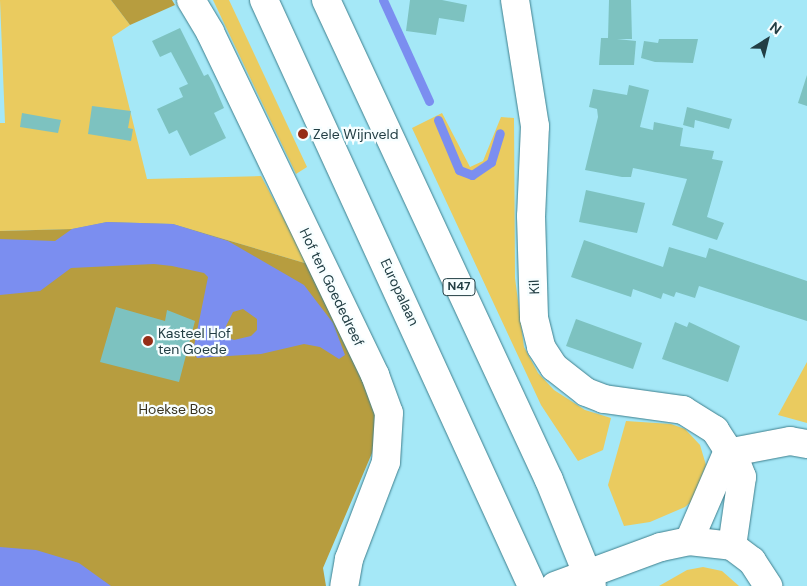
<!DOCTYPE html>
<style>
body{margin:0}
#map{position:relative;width:807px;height:586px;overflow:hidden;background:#a5e8f7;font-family:"DM Sans",sans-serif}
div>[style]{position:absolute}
.green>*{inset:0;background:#eacb5f}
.forest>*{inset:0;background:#b79d3f}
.water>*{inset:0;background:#7b8ef0}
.stream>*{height:9px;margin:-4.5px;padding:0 4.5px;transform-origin:4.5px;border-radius:4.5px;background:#7b8ef0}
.building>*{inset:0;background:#7dc2c0}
.roads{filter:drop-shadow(0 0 1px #3d7f8d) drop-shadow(0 0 1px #3d7f8d)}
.minor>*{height:28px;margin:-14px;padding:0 14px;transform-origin:14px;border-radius:14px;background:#fff}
.highway>*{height:28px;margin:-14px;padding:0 14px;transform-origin:14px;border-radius:14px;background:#fff}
.dots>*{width:14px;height:14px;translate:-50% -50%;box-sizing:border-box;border:2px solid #f7feff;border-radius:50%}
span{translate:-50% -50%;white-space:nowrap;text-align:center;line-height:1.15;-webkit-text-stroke:4.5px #f7feff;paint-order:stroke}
.shield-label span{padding:1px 4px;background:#f7feff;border:1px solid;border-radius:4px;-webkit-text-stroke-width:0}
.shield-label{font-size:12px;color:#223e44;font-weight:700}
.poi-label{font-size:14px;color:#223e44}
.left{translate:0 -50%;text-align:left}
.street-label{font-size:14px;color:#223e44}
.park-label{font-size:14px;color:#38321d}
.north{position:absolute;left:742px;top:15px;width:50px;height:50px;-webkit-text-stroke:4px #f7feff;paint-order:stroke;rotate:36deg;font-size:14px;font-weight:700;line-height:20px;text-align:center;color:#223e44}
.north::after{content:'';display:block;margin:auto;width:18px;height:22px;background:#223e44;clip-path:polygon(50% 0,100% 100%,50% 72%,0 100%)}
</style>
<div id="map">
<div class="green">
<i style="clip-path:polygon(0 0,111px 0,130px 25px,112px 37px,147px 179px,261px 176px,308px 264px,173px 224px,107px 222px,72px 229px,0 231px,0 123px,5px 123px)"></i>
<i style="clip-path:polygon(213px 0,229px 0,307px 167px,296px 174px)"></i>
<i style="clip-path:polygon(442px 113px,470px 167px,483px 161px,501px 117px,514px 118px,515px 278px,524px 347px,538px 373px,554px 390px,585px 410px,611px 418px,603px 450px,578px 461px,541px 405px,412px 128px)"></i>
<i style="clip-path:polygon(807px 362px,807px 423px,778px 415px)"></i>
<i style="clip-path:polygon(626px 421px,671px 424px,685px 429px,700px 445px,706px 465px,692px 501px,685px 507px,650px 522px,624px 526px,608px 485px)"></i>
<i style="clip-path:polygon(703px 567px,722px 571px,739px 586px,659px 586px,687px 570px)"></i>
</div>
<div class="forest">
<i style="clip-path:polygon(111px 0,172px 0,175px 5px,130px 25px)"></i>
<i style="clip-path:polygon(107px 222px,173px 224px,308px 264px,377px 402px,381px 432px,323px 568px,326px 586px,0 586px,0 231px,72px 229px)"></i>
</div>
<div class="water">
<i style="clip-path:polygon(evenodd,107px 222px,173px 224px,228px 241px,304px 285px,333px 323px,345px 355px,339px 359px,320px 347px,304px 344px,261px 354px,197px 358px,193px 351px,208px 277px,204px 273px,172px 266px,154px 264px,71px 268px,40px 291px,0 295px,0 239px,55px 241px,72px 229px,107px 222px,243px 309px,257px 319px,257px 330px,251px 336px,234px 340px,227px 337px,226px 326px,233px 312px,243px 309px)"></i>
<i style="clip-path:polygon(0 547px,36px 550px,79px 563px,111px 586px,0 586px)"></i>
</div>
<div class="stream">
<i style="left:383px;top:0;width:111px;rotate:65.5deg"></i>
<i style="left:438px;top:120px;width:54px;rotate:67.2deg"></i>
<i style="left:459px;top:170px;width:14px;rotate:21deg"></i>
<i style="left:472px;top:175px;width:23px;rotate:-34deg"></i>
<i style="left:491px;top:162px;width:30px;rotate:-73deg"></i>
</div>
<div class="building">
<i style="clip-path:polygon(410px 0,442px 0,467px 5px,464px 22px,439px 18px,436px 35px,406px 31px)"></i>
<i style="clip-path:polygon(609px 0,631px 0,632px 39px,617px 39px,636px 41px,634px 65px,599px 65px,601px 38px,608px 38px)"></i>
<i style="clip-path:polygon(180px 28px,204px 76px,208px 74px,213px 83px,224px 108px,214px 113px,226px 138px,190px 156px,177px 130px,169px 134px,157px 109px,183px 97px,179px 88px,188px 84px,171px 52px,160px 57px,152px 41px)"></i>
<i style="clip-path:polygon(659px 39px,698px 39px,693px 63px,655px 62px,641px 58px,644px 41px,658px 43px)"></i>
<i style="clip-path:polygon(807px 75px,807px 106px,798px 103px)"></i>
<i style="clip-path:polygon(629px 85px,649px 90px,640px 127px,653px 130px,654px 122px,683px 128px,680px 146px,714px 151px,712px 159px,723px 161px,707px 217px,724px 223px,717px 240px,672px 225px,687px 179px,633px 168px,631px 177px,622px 177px,585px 170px,598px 117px,597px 109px,589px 107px,593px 89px,627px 95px)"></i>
<i style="clip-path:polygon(92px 106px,131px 111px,128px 128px,133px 129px,131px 141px,88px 134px)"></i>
<i style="clip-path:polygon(687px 107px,732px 119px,729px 129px,695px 120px,694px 128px,683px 125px)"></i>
<i style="clip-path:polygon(22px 113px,61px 120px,58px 133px,20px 127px)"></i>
<i style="clip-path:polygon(586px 190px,645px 203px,637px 233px,579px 222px)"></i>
<i style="clip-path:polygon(584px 240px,663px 267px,669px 247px,706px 258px,709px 248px,807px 281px,807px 321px,699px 286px,695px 298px,676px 292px,674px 297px,663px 293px,661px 299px,633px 289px,631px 297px,571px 277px)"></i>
<i style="clip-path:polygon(116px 307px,165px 321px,167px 310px,195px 321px,179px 382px,100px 362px)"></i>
<i style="clip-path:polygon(576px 319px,642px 343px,633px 369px,566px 346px)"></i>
<i style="clip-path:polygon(675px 322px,687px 327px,689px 322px,740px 346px,728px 382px,662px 359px)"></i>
</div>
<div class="roads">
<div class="minor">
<i style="left:191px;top:0;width:37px;rotate:59deg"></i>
<i style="left:210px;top:32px;width:381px;rotate:64.3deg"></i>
<i style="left:375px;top:375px;width:40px;rotate:69.8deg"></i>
<i style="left:389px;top:413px;width:49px;rotate:93.5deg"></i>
<i style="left:386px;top:462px;width:104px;rotate:110.9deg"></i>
<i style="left:349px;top:559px;width:27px;rotate:100deg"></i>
<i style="left:515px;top:0;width:128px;rotate:81deg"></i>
<i style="left:535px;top:126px;width:90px;rotate:92.5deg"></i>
<i style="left:531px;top:216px;width:102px;rotate:88.3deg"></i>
<i style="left:534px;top:318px;width:30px;rotate:76deg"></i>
<i style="left:541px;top:347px;width:24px;rotate:57deg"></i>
<i style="left:554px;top:367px;width:41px;rotate:38deg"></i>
<i style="left:586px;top:392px;width:19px;rotate:21deg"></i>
<i style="left:604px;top:399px;width:80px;rotate:7.9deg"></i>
<i style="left:683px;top:410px;width:38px;rotate:32deg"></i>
<i style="left:715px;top:430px;width:40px;rotate:57.1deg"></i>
<i style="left:737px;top:464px;width:14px;rotate:69deg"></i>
<i style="left:742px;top:477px;width:70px;rotate:98.2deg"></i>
<i style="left:727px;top:453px;width:64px;rotate:-10.8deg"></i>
<i style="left:790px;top:441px;width:17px;rotate:10deg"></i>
<i style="left:689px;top:541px;width:96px;rotate:-66.6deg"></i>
<i style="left:555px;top:586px;width:113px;rotate:-20.2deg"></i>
<i style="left:661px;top:547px;width:29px;rotate:-12deg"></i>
<i style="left:689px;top:541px;width:43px;rotate:6.6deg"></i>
<i style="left:732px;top:546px;width:25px;rotate:37deg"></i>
<i style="left:752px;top:561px;width:30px;rotate:57deg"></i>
</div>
<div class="highway">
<i style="left:264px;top:0;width:644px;rotate:65.42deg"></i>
<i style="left:326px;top:0;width:529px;rotate:65.08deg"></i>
<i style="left:549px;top:480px;width:114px;rotate:67.9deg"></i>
</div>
</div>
<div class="dots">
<i style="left:303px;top:134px;background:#962d17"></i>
<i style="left:148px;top:341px;background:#962d17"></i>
</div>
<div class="shield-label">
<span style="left:459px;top:287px">N47</span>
</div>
<div class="poi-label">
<span class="left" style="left:313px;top:134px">Zele Wijnveld</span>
<span class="left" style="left:158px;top:341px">Kasteel Hof<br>ten Goede</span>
</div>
<div class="street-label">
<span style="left:332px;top:287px;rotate:64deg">Hof ten Goededreef</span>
<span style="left:534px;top:287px;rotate:-92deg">Kil</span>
<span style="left:400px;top:292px;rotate:65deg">Europalaan</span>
</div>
<div class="park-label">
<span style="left:176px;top:409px">Hoekse Bos</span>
</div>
<div class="north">N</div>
</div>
